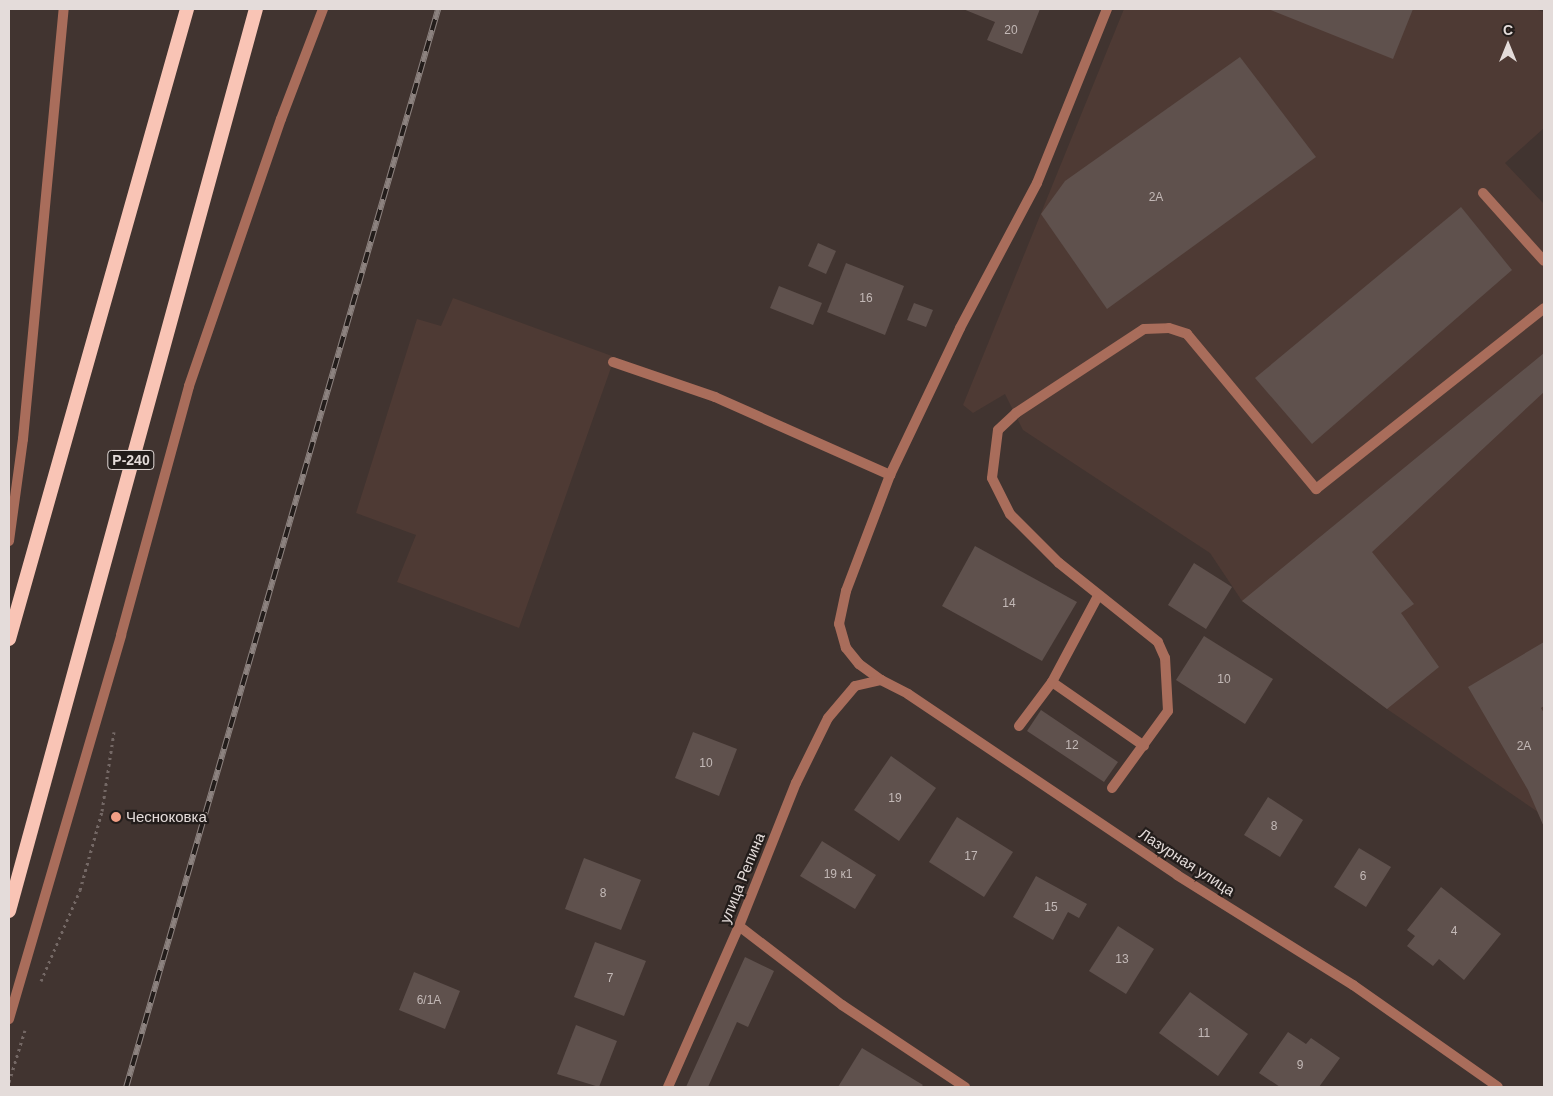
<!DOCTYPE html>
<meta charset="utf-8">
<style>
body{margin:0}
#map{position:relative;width:1553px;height:1096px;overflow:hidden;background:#413430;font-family:Arial,sans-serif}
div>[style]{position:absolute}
.built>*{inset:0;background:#4e3a34}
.building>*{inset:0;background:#5f514d}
.path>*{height:3px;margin-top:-1.5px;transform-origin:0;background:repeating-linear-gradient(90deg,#746865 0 2.5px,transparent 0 6.5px)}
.service>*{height:10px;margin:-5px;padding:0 5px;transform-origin:5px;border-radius:5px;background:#a96d5b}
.minor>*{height:10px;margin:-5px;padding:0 5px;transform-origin:5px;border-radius:5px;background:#a96d5b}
.tertiary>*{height:10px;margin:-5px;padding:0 5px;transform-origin:5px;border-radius:5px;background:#a96d5b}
.trunk>*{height:14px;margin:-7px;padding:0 7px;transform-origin:7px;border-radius:7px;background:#f9c4b5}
.rail>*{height:5.5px;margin-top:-2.75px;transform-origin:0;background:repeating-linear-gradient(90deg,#231d1b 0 11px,#8c827f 0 22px);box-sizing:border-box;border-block:1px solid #8c827f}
.dots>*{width:14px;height:14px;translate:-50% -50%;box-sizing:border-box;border:2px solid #231d1b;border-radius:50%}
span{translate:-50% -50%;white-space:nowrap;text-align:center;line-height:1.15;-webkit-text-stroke:4.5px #231d1b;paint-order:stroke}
.number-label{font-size:12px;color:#c3b9b7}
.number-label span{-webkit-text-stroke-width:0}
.shield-label span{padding:1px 4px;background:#231d1b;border:1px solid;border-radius:4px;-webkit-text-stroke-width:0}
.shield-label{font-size:14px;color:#e4dcda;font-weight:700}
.poi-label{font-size:15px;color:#e4dcda}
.left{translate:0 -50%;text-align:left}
.street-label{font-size:15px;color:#e4dcda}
.frame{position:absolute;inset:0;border:10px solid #e4dcda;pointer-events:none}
.north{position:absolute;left:1483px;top:20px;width:50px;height:50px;-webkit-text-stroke:4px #231d1b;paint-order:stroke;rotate:0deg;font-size:14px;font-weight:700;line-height:20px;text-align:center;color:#e4dcda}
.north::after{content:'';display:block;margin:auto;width:18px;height:22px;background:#e4dcda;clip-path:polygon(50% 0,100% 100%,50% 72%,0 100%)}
</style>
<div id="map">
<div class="built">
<i style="clip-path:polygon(1124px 9px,1535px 9px,1544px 12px,1544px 128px,1505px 163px,1544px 204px,1544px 827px,1538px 812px,1387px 709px,1242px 601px,1210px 553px,1023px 430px,1005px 394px,973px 413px,963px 405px)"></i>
<i style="clip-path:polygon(453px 298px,612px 356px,613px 362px,519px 628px,397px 582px,416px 535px,356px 513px,417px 319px,441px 326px)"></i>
</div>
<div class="building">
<i style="clip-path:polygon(963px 9px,1040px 9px,1022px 54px,987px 40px,995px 22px)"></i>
<i style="clip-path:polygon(1268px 9px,1413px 9px,1393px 59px)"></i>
<i style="clip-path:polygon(1240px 57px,1316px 157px,1107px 309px,1041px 214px,1065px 181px)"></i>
<i style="clip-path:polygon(1461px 207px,1512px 270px,1312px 444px,1255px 378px)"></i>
<i style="clip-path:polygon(818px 243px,836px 251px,826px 274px,808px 266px)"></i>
<i style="clip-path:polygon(846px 263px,904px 286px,885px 335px,827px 312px)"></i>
<i style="clip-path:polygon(779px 286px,822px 303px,813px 325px,770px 308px)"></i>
<i style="clip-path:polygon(914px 303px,933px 310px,926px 327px,907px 320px)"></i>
<i style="clip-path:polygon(1544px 353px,1544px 392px,1372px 552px,1414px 604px,1401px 613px,1439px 667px,1387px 709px,1242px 601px)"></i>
<i style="clip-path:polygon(975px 546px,1077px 602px,1042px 661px,942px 606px)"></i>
<i style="clip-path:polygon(1194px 563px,1232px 587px,1206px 629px,1168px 605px)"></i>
<i style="clip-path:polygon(1204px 636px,1273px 679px,1245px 724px,1176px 680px)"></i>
<i style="clip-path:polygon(1544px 642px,1544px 706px,1541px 708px,1544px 713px,1544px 827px,1528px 790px,1468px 687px)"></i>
<i style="clip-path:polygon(1041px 710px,1118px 762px,1104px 782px,1027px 731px)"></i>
<i style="clip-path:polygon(693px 732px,737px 749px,719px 796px,675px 778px)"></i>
<i style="clip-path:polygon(891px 756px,936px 788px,899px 841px,854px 810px)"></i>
<i style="clip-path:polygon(1268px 797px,1303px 820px,1280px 857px,1244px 835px)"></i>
<i style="clip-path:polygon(957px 817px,1013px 852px,984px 897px,929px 862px)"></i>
<i style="clip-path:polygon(822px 841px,876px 875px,855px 909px,800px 876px)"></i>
<i style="clip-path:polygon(1359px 848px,1391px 867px,1366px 907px,1334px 887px)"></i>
<i style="clip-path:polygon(584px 858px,641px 880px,621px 930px,565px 909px)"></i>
<i style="clip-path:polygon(1036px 876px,1087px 904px,1079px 918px,1068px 912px,1053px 940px,1013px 917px)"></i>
<i style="clip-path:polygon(1441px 887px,1501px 934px,1464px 980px,1439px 959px,1433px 966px,1407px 946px,1415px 936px,1407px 930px)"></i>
<i style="clip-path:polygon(1118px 926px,1154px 949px,1126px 994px,1089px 971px)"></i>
<i style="clip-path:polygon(595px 942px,646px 961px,624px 1016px,574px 997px)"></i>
<i style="clip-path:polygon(745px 957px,774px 971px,748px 1027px,737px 1022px,708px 1087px,686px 1087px)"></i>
<i style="clip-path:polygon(414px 972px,460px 991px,445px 1029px,399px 1010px)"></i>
<i style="clip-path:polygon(1190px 992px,1248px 1034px,1218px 1076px,1159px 1033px)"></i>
<i style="clip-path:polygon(576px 1025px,617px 1041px,599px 1087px,557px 1074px)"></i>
<i style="clip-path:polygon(1288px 1032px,1306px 1044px,1311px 1038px,1340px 1058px,1319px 1087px,1280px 1087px,1259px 1073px)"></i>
<i style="clip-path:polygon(862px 1048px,923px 1085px,921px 1087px,838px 1087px)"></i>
</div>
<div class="path">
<i style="left:41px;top:981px;width:99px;rotate:-66.8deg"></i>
<i style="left:80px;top:890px;width:82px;rotate:-74.4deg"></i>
<i style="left:102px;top:811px;width:80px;rotate:-81.4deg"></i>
<i style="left:9px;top:1082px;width:54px;rotate:-72.9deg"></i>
</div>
<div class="service">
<i style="left:1483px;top:193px;width:91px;rotate:48.1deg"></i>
<i style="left:613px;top:362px;width:108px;rotate:18.9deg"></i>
<i style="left:715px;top:397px;width:192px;rotate:24deg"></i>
<i style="left:881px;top:680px;width:27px;rotate:-144deg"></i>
<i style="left:859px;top:664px;width:21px;rotate:-129deg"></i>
<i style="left:846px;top:648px;width:25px;rotate:-106deg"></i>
<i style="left:839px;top:624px;width:34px;rotate:-78deg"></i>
<i style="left:846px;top:591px;width:124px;rotate:-69.2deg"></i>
<i style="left:890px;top:475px;width:163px;rotate:-64.5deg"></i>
<i style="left:960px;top:328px;width:164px;rotate:-62deg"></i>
<i style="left:1037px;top:183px;width:188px;rotate:-68.1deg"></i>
<i style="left:1052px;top:682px;width:112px;rotate:34.8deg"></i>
<i style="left:1019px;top:726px;width:55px;rotate:-53.1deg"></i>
<i style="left:1052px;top:682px;width:98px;rotate:-61.9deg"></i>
<i style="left:1112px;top:788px;width:95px;rotate:-54deg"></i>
<i style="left:1168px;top:711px;width:53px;rotate:-93.2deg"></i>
<i style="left:1165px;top:658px;width:17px;rotate:-114deg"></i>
<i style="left:1158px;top:642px;width:127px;rotate:-141.4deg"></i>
<i style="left:1059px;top:563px;width:69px;rotate:-135deg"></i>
<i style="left:1010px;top:514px;width:40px;rotate:-116.6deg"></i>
<i style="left:992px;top:478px;width:48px;rotate:-82.9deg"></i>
<i style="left:998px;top:430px;width:25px;rotate:-43deg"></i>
<i style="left:1016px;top:413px;width:153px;rotate:-33.3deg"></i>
<i style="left:1144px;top:329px;width:25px;rotate:-2deg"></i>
<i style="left:1169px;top:328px;width:19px;rotate:18deg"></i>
<i style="left:1187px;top:334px;width:202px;rotate:50.2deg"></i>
<i style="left:1316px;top:489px;width:291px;rotate:-38.4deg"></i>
<i style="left:739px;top:926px;width:130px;rotate:37.5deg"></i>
<i style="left:842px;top:1005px;width:148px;rotate:33.7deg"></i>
</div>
<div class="minor">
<i style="left:668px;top:1087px;width:176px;rotate:-66.2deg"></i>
<i style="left:739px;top:926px;width:154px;rotate:-68.3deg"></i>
<i style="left:796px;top:783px;width:72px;rotate:-63.8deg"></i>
<i style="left:828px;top:718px;width:42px;rotate:-49.8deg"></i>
<i style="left:855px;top:686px;width:27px;rotate:-13deg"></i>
<i style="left:881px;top:680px;width:30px;rotate:27deg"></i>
<i style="left:908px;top:694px;width:324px;rotate:33.9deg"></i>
<i style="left:1177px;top:875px;width:208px;rotate:32deg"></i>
<i style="left:1353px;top:985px;width:177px;rotate:35.1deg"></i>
</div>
<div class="tertiary">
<i style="left:9px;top:541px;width:103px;rotate:-82.2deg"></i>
<i style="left:23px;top:439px;width:432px;rotate:-84.6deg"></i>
<i style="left:9px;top:1019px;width:400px;rotate:-73.7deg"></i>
<i style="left:121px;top:635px;width:258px;rotate:-74.7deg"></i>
<i style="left:189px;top:386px;width:282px;rotate:-71deg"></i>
<i style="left:281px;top:119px;width:118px;rotate:-69.1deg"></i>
</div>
<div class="trunk">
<i style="left:9px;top:639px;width:655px;rotate:-74.22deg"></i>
<i style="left:9px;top:911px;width:935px;rotate:-74.69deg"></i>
</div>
<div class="rail">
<i style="left:126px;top:1087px;width:1122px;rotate:-73.86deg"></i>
</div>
<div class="dots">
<i style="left:116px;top:817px;background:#f39f85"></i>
</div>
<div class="number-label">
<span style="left:1011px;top:31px">20</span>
<span style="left:1156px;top:198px">2А</span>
<span style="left:866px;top:299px">16</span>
<span style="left:1009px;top:604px">14</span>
<span style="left:1224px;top:680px">10</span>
<span style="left:1072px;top:746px">12</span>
<span style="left:1524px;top:747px">2А</span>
<span style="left:706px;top:764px">10</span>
<span style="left:895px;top:799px">19</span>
<span style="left:1274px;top:827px">8</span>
<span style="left:971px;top:857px">17</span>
<span style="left:838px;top:875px">19 к1</span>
<span style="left:1363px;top:877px">6</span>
<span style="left:603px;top:894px">8</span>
<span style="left:1051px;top:908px">15</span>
<span style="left:1454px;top:932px">4</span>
<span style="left:1122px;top:960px">13</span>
<span style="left:610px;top:979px">7</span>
<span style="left:429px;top:1001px">6/1А</span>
<span style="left:1204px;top:1034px">11</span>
<span style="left:1300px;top:1066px">9</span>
</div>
<div class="shield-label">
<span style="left:131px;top:460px">Р-240</span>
</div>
<div class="poi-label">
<span class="left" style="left:126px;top:817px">Чесноковка</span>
</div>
<div class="street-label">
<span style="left:1187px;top:862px;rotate:33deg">Лазурная улица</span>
<span style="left:742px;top:878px;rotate:-68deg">улица Репина</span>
</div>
<div class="frame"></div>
<div class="north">С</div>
</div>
